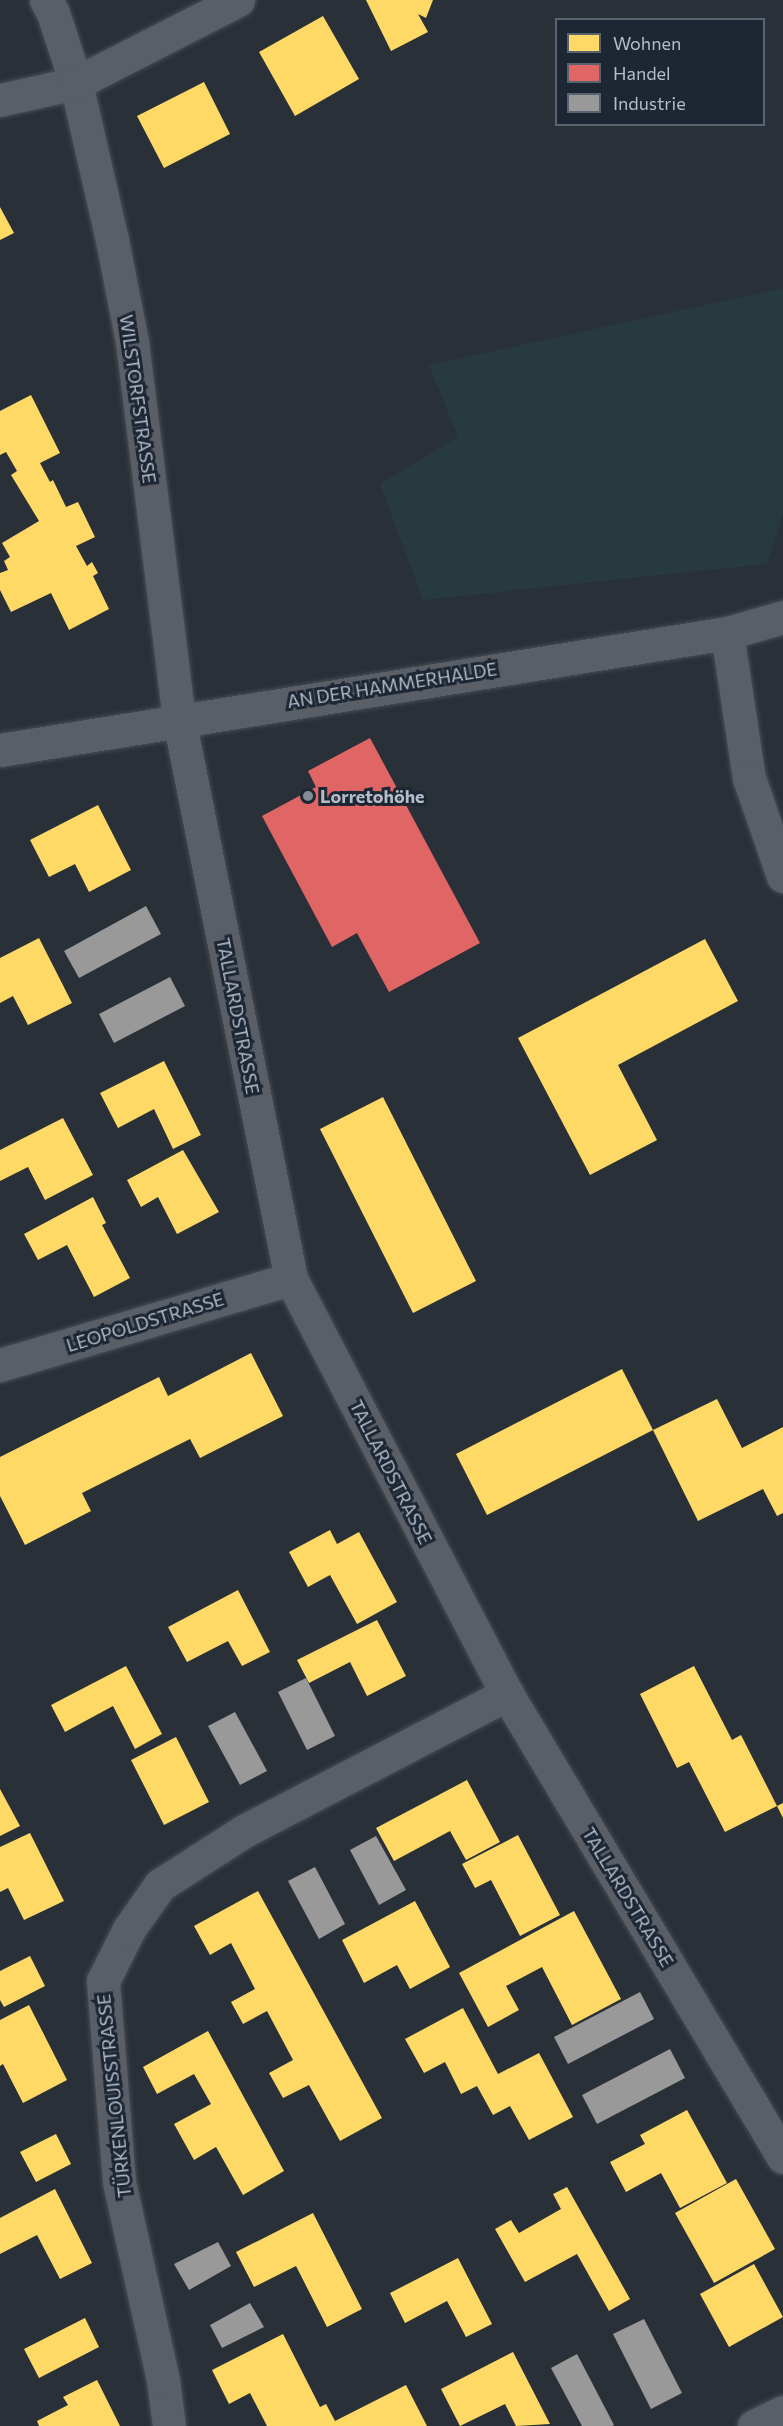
<!DOCTYPE html>
<meta charset="utf-8">
<style>
body{margin:0}
#map{position:relative;width:783px;height:2426px;overflow:hidden;background:#2a3038;font-family:Commissioner,sans-serif}
div>[style]{position:absolute}
.green>*{inset:0;background:#273a3e}
.homes>*{inset:0;background:#ffd966}
.shops>*{inset:0;background:#e06666}
.industry>*{inset:0;background:#999}
.roads{filter:drop-shadow(0 0 2px #484c53) drop-shadow(0 0 2px #484c53)}
.minor>*{height:33px;margin:-16.5px;padding:0 16.5px;transform-origin:16.5px;border-radius:16.5px;background:#5a5e66}
.dots>*{width:16px;height:16px;translate:-50% -50%;box-sizing:border-box;border:3px solid #1d2633;border-radius:50%}
span{translate:-50% -50%;white-space:nowrap;text-align:center;line-height:1.15;-webkit-text-stroke:6px #1d2633;paint-order:stroke}
.street-label{font-size:18px;color:#b4bcc9}
.poi-label{font-size:18px;color:#b4bcc9;font-weight:700}
.left{translate:0 -50%;text-align:left}
.legend{position:absolute;left:555px;top:18px;width:210px;height:108px;box-sizing:border-box;background:#1d2633;border:2px solid #59626f;margin:0;padding:8px 10px;list-style:none;font-size:18px;color:#b4bcc9}
.legend li{display:flex;align-items:center;gap:12px;height:30px}
.legend b{width:30px;border:2px solid #59626f}
</style>
<div id="map">
<div class="green">
<i style="clip-path:polygon(783px 288px,783px 513px,767px 564px,423px 600px,380px 484px,458px 437px,429px 365px)"></i>
</div>
<div class="homes">
<i style="clip-path:polygon(366px 0,433px 0,426px 18px,418px 14px,428px 32px,391px 51px)"></i>
<i style="clip-path:polygon(323px 16px,359px 79px,295px 116px,259px 52px)"></i>
<i style="clip-path:polygon(204px 82px,230px 134px,164px 168px,137px 116px)"></i>
<i style="clip-path:polygon(0 207px,14px 233px,0 240px)"></i>
<i style="clip-path:polygon(31px 395px,60px 453px,40px 463px,50px 482px,53px 480px,66px 507px,78px 502px,95px 537px,76px 546px,87px 566px,92px 562px,98px 573px,93px 576px,109px 609px,69px 630px,51px 593px,11px 612px,0 590px,0 573px,8px 570px,4px 561px,10px 557px,2px 543px,39px 521px,11px 475px,17px 471px,6px 452px,0 455px,0 411px)"></i>
<i style="clip-path:polygon(98px 805px,131px 870px,89px 892px,75px 864px,49px 877px,30px 840px)"></i>
<i style="clip-path:polygon(39px 938px,72px 1003px,28px 1025px,13px 996px,0 1003px,0 958px)"></i>
<i style="clip-path:polygon(705px 939px,738px 1001px,618px 1065px,657px 1140px,590px 1175px,518px 1038px)"></i>
<i style="clip-path:polygon(164px 1061px,201px 1135px,173px 1149px,154px 1109px,118px 1128px,100px 1093px)"></i>
<i style="clip-path:polygon(383px 1097px,476px 1281px,413px 1313px,320px 1129px)"></i>
<i style="clip-path:polygon(63px 1118px,93px 1175px,45px 1200px,28px 1167px,0 1181px,0 1150px)"></i>
<i style="clip-path:polygon(183px 1150px,219px 1212px,177px 1234px,158px 1197px,141px 1207px,127px 1180px)"></i>
<i style="clip-path:polygon(93px 1197px,106px 1223px,102px 1225px,130px 1278px,94px 1297px,67px 1245px,38px 1260px,24px 1234px)"></i>
<i style="clip-path:polygon(251px 1353px,283px 1416px,200px 1458px,190px 1439px,82px 1493px,91px 1511px,25px 1545px,0 1496px,0 1457px,159px 1377px,168px 1396px)"></i>
<i style="clip-path:polygon(622px 1369px,653px 1430px,487px 1515px,456px 1454px)"></i>
<i style="clip-path:polygon(717px 1399px,742px 1448px,783px 1427px,783px 1513px,777px 1516px,763px 1489px,698px 1521px,653px 1430px)"></i>
<i style="clip-path:polygon(330px 1530px,337px 1544px,359px 1532px,397px 1602px,357px 1624px,330px 1575px,308px 1587px,289px 1552px)"></i>
<i style="clip-path:polygon(238px 1590px,270px 1652px,242px 1666px,228px 1641px,187px 1662px,168px 1627px)"></i>
<i style="clip-path:polygon(377px 1620px,406px 1676px,367px 1696px,350px 1662px,309px 1683px,297px 1660px)"></i>
<i style="clip-path:polygon(126px 1666px,162px 1734px,135px 1749px,113px 1706px,65px 1732px,51px 1705px)"></i>
<i style="clip-path:polygon(694px 1666px,732px 1740px,741px 1735px,777px 1806px,725px 1832px,689px 1762px,677px 1768px,640px 1694px)"></i>
<i style="clip-path:polygon(176px 1737px,209px 1802px,164px 1825px,131px 1760px)"></i>
<i style="clip-path:polygon(467px 1780px,500px 1842px,466px 1860px,450px 1831px,394px 1861px,376px 1828px)"></i>
<i style="clip-path:polygon(0 1789px,20px 1826px,0 1836px)"></i>
<i style="clip-path:polygon(783px 1803px,783px 1818px,777px 1806px)"></i>
<i style="clip-path:polygon(30px 1833px,64px 1901px,24px 1920px,8px 1888px,0 1892px,0 1847px)"></i>
<i style="clip-path:polygon(518px 1835px,560px 1915px,520px 1936px,491px 1880px,475px 1888px,462px 1864px)"></i>
<i style="clip-path:polygon(258px 1891px,382px 2118px,340px 2141px,309px 2085px,283px 2098px,269px 2073px,293px 2060px,267px 2011px,243px 2024px,231px 2002px,255px 1989px,231px 1943px,210px 1955px,194px 1926px)"></i>
<i style="clip-path:polygon(415px 1901px,450px 1967px,410px 1989px,397px 1965px,364px 1983px,342px 1940px)"></i>
<i style="clip-path:polygon(574px 1911px,621px 1999px,572px 2025px,542px 1967px,506px 1986px,519px 2010px,488px 2027px,459px 1973px)"></i>
<i style="clip-path:polygon(30px 1956px,45px 1986px,4px 2007px,0 2000px,0 1971px)"></i>
<i style="clip-path:polygon(29px 2005px,67px 2080px,23px 2103px,3px 2064px,0 2066px,0 2020px)"></i>
<i style="clip-path:polygon(463px 2008px,498px 2074px,539px 2053px,573px 2117px,529px 2140px,510px 2106px,493px 2115px,477px 2086px,461px 2094px,445px 2062px,424px 2073px,405px 2039px)"></i>
<i style="clip-path:polygon(208px 2031px,284px 2171px,243px 2195px,216px 2147px,194px 2160px,174px 2124px,211px 2104px,194px 2074px,157px 2094px,143px 2067px)"></i>
<i style="clip-path:polygon(687px 2110px,727px 2183px,680px 2208px,661px 2173px,626px 2192px,610px 2162px,645px 2144px,640px 2135px)"></i>
<i style="clip-path:polygon(56px 2134px,71px 2164px,36px 2182px,20px 2152px)"></i>
<i style="clip-path:polygon(736px 2179px,775px 2249px,714px 2283px,675px 2213px)"></i>
<i style="clip-path:polygon(567px 2187px,630px 2299px,609px 2311px,577px 2254px,525px 2282px,495px 2229px,511px 2220px,519px 2233px,561px 2209px,553px 2194px)"></i>
<i style="clip-path:polygon(55px 2189px,92px 2263px,60px 2279px,37px 2235px,0 2254px,0 2218px)"></i>
<i style="clip-path:polygon(313px 2213px,362px 2309px,327px 2327px,296px 2266px,254px 2287px,236px 2252px)"></i>
<i style="clip-path:polygon(458px 2258px,492px 2324px,466px 2337px,447px 2301px,405px 2323px,390px 2293px)"></i>
<i style="clip-path:polygon(754px 2264px,783px 2317px,729px 2347px,700px 2294px)"></i>
<i style="clip-path:polygon(85px 2318px,99px 2347px,39px 2378px,24px 2349px)"></i>
<i style="clip-path:polygon(283px 2334px,320px 2407px,326px 2404px,335px 2421px,406px 2385px,427px 2426px,267px 2426px,250px 2393px,229px 2404px,212px 2370px)"></i>
<i style="clip-path:polygon(513px 2352px,550px 2424px,516px 2426px,505px 2404px,460px 2426px,441px 2389px)"></i>
<i style="clip-path:polygon(97px 2380px,120px 2426px,39px 2426px,37px 2421px,68px 2405px,63px 2397px)"></i>
</div>
<div class="shops">
<i style="clip-path:polygon(370px 738px,480px 943px,389px 992px,357px 933px,332px 947px,262px 816px,316px 787px,308px 771px)"></i>
</div>
<div class="industry">
<i style="clip-path:polygon(146px 906px,161px 934px,79px 978px,64px 951px)"></i>
<i style="clip-path:polygon(170px 977px,185px 1006px,114px 1043px,99px 1014px)"></i>
<i style="clip-path:polygon(306px 1678px,335px 1736px,307px 1750px,278px 1692px)"></i>
<i style="clip-path:polygon(235px 1712px,267px 1771px,240px 1785px,208px 1726px)"></i>
<i style="clip-path:polygon(376px 1836px,406px 1890px,379px 1905px,350px 1850px)"></i>
<i style="clip-path:polygon(315px 1867px,345px 1924px,319px 1939px,288px 1881px)"></i>
<i style="clip-path:polygon(640px 1992px,654px 2019px,568px 2064px,554px 2037px)"></i>
<i style="clip-path:polygon(670px 2049px,685px 2078px,597px 2124px,582px 2095px)"></i>
<i style="clip-path:polygon(218px 2242px,231px 2266px,189px 2290px,174px 2264px)"></i>
<i style="clip-path:polygon(250px 2303px,264px 2327px,222px 2348px,210px 2325px)"></i>
<i style="clip-path:polygon(644px 2319px,682px 2393px,651px 2409px,613px 2334px)"></i>
<i style="clip-path:polygon(577px 2354px,614px 2425px,612px 2426px,582px 2426px,551px 2368px)"></i>
</div>
<div class="roads">
<div class="minor">
<i style="left:46px;top:0;width:15px;rotate:62deg"></i>
<i style="left:53px;top:13px;width:74px;rotate:71.8deg"></i>
<i style="left:76px;top:83px;width:161px;rotate:77.1deg"></i>
<i style="left:112px;top:240px;width:104px;rotate:78.9deg"></i>
<i style="left:132px;top:342px;width:380px;rotate:82.9deg"></i>
<i style="left:179px;top:719px;width:571px;rotate:78.69deg"></i>
<i style="left:291px;top:1279px;width:468px;rotate:62.5deg"></i>
<i style="left:507px;top:1694px;width:539px;rotate:59.2deg"></i>
<i style="left:0;top:100px;width:78px;rotate:-12.6deg"></i>
<i style="left:76px;top:83px;width:182px;rotate:-27.1deg"></i>
<i style="left:727px;top:633px;width:147px;rotate:81.4deg"></i>
<i style="left:749px;top:778px;width:104px;rotate:70.9deg"></i>
<i style="left:0;top:750px;width:736px;rotate:-9.14deg"></i>
<i style="left:727px;top:633px;width:58px;rotate:-15.9deg"></i>
<i style="left:0;top:1365px;width:303px;rotate:-16.5deg"></i>
<i style="left:169px;top:2426px;width:46px;rotate:-97.4deg"></i>
<i style="left:163px;top:2380px;width:204px;rotate:-102.5deg"></i>
<i style="left:119px;top:2181px;width:201px;rotate:-94.6deg"></i>
<i style="left:103px;top:1981px;width:58px;rotate:-63.4deg"></i>
<i style="left:129px;top:1929px;width:54px;rotate:-54.8deg"></i>
<i style="left:160px;top:1885px;width:100px;rotate:-32.7deg"></i>
<i style="left:244px;top:1831px;width:297px;rotate:-27.5deg"></i>
<i style="left:754px;top:2426px;width:32px;rotate:-26deg"></i>
</div>
</div>
<div class="dots">
<i style="left:308px;top:796px;background:#848b96"></i>
</div>
<div class="street-label">
<span style="left:138px;top:399px;rotate:82deg">WILSTORFSTRASSE</span>
<span style="left:392px;top:685px;rotate:-9deg">AN DER HAMMERHALDE</span>
<span style="left:238px;top:1016px;rotate:79deg">TALLARDSTRASSE</span>
<span style="left:145px;top:1322px;rotate:-17deg">LEOPOLDSTRASSE</span>
<span style="left:391px;top:1472px;rotate:63deg">TALLARDSTRASSE</span>
<span style="left:628px;top:1897px;rotate:59deg">TALLARDSTRASSE</span>
<span style="left:114px;top:2096px;rotate:-96deg">TÜRKENLOUISSTRASSE</span>
</div>
<div class="poi-label">
<span class="left" style="left:320px;top:796px">Lorretohöhe</span>
</div>
<ul class="legend">
<li><b style="height:16px;background:#ffd966"></b>Wohnen</li>
<li><b style="height:16px;background:#e06666"></b>Handel</li>
<li><b style="height:16px;background:#999"></b>Industrie</li>
</ul>
</div>
